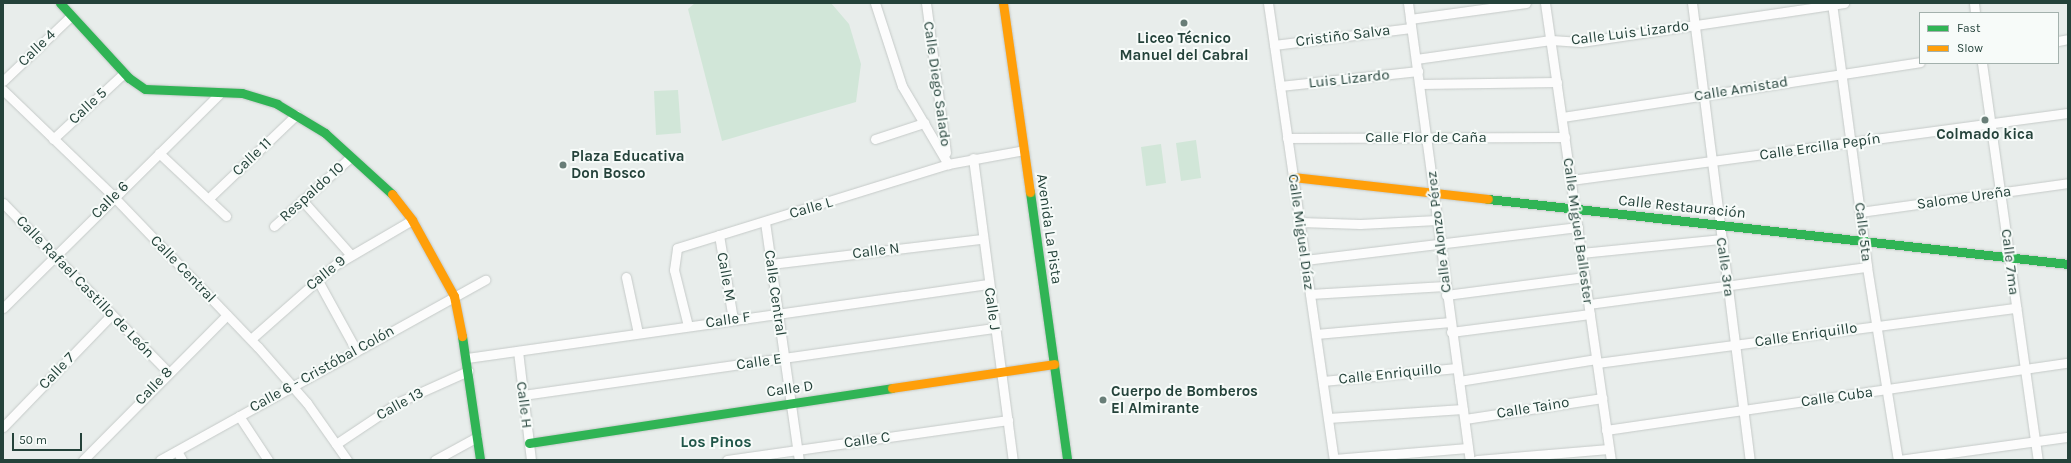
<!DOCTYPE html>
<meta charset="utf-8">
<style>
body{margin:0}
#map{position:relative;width:2071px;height:463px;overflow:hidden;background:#e8edeb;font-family:Karla,sans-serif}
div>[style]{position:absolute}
.green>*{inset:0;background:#d1e6d8}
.roads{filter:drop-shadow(0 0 1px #c5cac8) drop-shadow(0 0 1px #c5cac8)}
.street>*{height:9px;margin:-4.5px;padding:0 4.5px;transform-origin:4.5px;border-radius:4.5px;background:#fcfcfc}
.fast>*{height:9px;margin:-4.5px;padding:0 4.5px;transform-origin:4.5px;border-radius:4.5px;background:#30b455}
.slow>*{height:9px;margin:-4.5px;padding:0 4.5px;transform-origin:4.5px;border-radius:4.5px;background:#ff9f0a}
.dots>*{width:11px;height:11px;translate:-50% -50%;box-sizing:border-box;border:2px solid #f7fbf9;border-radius:50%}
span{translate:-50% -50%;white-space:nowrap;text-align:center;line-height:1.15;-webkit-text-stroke:4px #f7fbf9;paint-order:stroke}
.street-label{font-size:15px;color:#24423a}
.poi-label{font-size:15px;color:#24423a;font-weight:700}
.left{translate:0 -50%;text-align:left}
.neighbourhood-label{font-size:16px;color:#1f5548;font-weight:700}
.frame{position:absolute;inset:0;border:4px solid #24423a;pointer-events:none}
.legend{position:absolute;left:1919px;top:12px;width:140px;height:52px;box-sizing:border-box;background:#f7fbf9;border:1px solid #a3b1ad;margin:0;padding:5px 7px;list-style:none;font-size:12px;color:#24423a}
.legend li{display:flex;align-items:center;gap:8px;height:20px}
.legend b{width:20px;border:1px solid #a3b1ad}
.scale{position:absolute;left:12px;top:433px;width:70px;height:18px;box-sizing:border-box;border:2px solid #24423a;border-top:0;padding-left:5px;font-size:12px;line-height:14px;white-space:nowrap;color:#24423a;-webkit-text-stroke:3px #f7fbf9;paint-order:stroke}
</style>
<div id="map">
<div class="green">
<i style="clip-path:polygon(695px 3px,831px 3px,849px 24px,861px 64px,856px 102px,722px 141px,688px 9px)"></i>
<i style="clip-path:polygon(678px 90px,681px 133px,656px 135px,654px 91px)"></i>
<i style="clip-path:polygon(1196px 140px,1201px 178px,1181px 181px,1176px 143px)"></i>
<i style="clip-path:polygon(1161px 144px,1166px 183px,1146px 186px,1141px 147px)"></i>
</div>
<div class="roads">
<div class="street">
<i style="left:875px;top:3px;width:87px;rotate:72deg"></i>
<i style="left:902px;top:86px;width:91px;rotate:59.5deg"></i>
<i style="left:926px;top:3px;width:151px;rotate:82.4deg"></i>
<i style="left:1268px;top:3px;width:462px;rotate:81.8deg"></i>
<i style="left:1408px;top:3px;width:461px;rotate:82.3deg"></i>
<i style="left:1545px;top:3px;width:462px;rotate:81.8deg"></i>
<i style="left:1692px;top:3px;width:461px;rotate:82.8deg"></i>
<i style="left:1832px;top:3px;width:266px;rotate:82.4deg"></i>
<i style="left:1867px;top:267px;width:195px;rotate:80.9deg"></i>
<i style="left:1974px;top:3px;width:10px;rotate:84deg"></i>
<i style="left:1410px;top:19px;width:117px;rotate:-7.9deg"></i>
<i style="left:2058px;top:41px;width:10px;rotate:-11deg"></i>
<i style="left:1274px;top:45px;width:138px;rotate:-7.1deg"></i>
<i style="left:1416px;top:59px;width:136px;rotate:-8deg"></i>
<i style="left:1551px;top:40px;width:30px;rotate:4deg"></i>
<i style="left:1581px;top:42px;width:266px;rotate:-8.4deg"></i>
<i style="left:1982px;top:63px;width:401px;rotate:82deg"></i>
<i style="left:3px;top:81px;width:94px;rotate:-43.7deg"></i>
<i style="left:1420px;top:84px;width:137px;rotate:-0.8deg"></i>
<i style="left:1280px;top:86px;width:139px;rotate:-6.2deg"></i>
<i style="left:3px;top:90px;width:153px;rotate:43.9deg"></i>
<i style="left:113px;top:196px;width:209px;rotate:46.2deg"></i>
<i style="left:258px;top:347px;width:74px;rotate:48.8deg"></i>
<i style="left:307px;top:403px;width:70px;rotate:54.9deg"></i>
<i style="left:1562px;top:117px;width:362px;rotate:-8.7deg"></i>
<i style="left:1287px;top:138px;width:278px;rotate:-0.2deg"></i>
<i style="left:53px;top:139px;width:97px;rotate:-42.9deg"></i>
<i style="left:875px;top:139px;width:52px;rotate:-18.1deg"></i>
<i style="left:159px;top:153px;width:92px;rotate:43.2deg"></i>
<i style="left:973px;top:158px;width:305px;rotate:82.5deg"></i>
<i style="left:1571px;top:180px;width:501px;rotate:-7.68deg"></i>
<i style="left:208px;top:199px;width:122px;rotate:-43.7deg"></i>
<i style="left:302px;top:200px;width:72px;rotate:48.4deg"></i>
<i style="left:3px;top:203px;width:236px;rotate:45.7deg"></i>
<i style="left:1860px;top:212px;width:210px;rotate:-7.9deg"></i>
<i style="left:765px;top:222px;width:240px;rotate:81.9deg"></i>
<i style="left:1300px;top:222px;width:60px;rotate:1.9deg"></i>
<i style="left:1360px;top:224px;width:77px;rotate:-3deg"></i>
<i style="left:274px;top:226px;width:103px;rotate:-41.9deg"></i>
<i style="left:719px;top:235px;width:86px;rotate:80.6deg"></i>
<i style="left:1581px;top:253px;width:142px;rotate:-5.7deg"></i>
<i style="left:1305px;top:260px;width:275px;rotate:-6.9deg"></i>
<i style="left:771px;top:264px;width:212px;rotate:-6.8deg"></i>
<i style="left:626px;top:277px;width:57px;rotate:77.9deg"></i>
<i style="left:317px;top:279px;width:81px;rotate:61.2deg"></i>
<i style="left:1310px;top:294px;width:135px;rotate:-3.4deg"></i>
<i style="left:1446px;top:295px;width:140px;rotate:-7.4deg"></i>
<i style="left:1589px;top:304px;width:280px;rotate:-7.6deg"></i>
<i style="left:3px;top:308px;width:303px;rotate:-44.7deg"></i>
<i style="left:688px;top:326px;width:58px;rotate:-104deg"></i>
<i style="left:674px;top:270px;width:22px;rotate:-82deg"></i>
<i style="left:677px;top:248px;width:284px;rotate:-17.2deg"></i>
<i style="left:948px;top:164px;width:77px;rotate:-10.4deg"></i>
<i style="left:1451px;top:332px;width:140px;rotate:-7.4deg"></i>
<i style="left:1316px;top:334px;width:135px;rotate:-5.1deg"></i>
<i style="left:251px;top:339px;width:112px;rotate:-41.4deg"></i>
<i style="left:335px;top:265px;width:89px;rotate:-30.3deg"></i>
<i style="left:518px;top:351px;width:110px;rotate:83.2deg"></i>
<i style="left:467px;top:358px;width:526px;rotate:-8.08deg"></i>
<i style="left:1597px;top:363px;width:423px;rotate:-7.5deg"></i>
<i style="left:1323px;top:381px;width:134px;rotate:-5.6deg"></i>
<i style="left:1459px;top:381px;width:139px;rotate:-9.1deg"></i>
<i style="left:523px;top:395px;width:477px;rotate:-8.1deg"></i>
<i style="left:239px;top:416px;width:53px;rotate:56.6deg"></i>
<i style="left:1328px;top:418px;width:135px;rotate:-3.8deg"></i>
<i style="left:1465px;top:419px;width:139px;rotate:-8.7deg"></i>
<i style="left:3px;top:427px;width:156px;rotate:-46deg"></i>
<i style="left:1606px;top:430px;width:467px;rotate:-8.3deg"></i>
<i style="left:336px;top:444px;width:76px;rotate:-33.7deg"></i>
<i style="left:399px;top:402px;width:76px;rotate:-24.2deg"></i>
<i style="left:177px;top:451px;width:10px;rotate:61deg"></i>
<i style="left:1334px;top:459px;width:134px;rotate:-4.7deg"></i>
<i style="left:83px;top:460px;width:204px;rotate:-45.2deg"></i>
<i style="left:160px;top:460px;width:372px;rotate:-29deg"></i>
<i style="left:435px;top:460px;width:48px;rotate:-28.7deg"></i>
<i style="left:727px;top:460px;width:284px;rotate:-8.1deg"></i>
<i style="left:1477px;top:460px;width:132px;rotate:-4.8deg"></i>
<i style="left:1899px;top:460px;width:171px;rotate:-7.8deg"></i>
</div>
<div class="fast">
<i style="left:60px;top:3px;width:102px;rotate:47.4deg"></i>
<i style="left:129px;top:78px;width:19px;rotate:35deg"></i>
<i style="left:145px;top:89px;width:97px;rotate:2.4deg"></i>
<i style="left:242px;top:93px;width:37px;rotate:17deg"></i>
<i style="left:277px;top:104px;width:56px;rotate:31.1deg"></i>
<i style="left:325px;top:133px;width:91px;rotate:42.3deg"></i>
<i style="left:1030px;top:192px;width:271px;rotate:82.1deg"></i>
<i style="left:1488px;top:199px;width:584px;rotate:6.39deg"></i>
<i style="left:462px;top:336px;width:125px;rotate:81.7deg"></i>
<i style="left:529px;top:443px;width:367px;rotate:-8.6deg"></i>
</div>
<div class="slow">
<i style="left:1003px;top:3px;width:191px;rotate:81.9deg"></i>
<i style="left:1293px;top:177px;width:196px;rotate:6.4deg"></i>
<i style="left:392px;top:194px;width:33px;rotate:52deg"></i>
<i style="left:412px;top:220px;width:87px;rotate:61.1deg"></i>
<i style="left:454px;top:296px;width:41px;rotate:78.7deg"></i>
<i style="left:892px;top:388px;width:164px;rotate:-8.4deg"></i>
</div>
</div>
<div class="dots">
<i style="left:1184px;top:23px;background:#697e78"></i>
<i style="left:1985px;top:120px;background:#697e78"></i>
<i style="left:563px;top:165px;background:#697e78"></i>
<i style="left:1103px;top:400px;background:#697e78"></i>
</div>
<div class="street-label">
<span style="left:1630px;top:33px;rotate:-7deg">Calle Luis Lizardo</span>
<span style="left:1343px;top:36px;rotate:-7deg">Cristiño Salva</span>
<span style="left:37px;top:48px;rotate:-44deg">Calle 4</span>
<span style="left:1349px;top:79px;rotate:-6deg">Luis Lizardo</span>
<span style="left:937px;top:84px;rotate:82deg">Calle Diego Salado</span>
<span style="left:1741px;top:89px;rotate:-9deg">Calle Amistad</span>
<span style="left:88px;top:106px;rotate:-43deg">Calle 5</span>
<span style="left:1426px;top:138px">Calle Flor de Caña</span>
<span style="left:1820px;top:147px;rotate:-8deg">Calle Ercilla Pepín</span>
<span style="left:252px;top:157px;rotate:-44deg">Calle 11</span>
<span style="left:312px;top:192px;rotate:-42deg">Respaldo 10</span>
<span style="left:1964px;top:198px;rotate:-8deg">Salome Ureña</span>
<span style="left:110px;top:200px;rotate:-45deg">Calle 6</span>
<span style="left:1682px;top:207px;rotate:6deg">Calle Restauración</span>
<span style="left:811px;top:208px;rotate:-16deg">Calle L</span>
<span style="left:1049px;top:229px;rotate:82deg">Avenida La Pista</span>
<span style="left:1578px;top:231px;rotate:82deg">Calle Miguel Ballester</span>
<span style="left:1301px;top:232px;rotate:82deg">Calle Miguel Díaz</span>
<span style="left:1439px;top:232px;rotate:-97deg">Calle Alonzo Pérez</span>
<span style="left:1863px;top:232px;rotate:83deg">Calle 5ta</span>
<span style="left:876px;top:251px;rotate:-7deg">Calle N</span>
<span style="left:2010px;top:262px;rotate:83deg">Calle 7ma</span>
<span style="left:1725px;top:267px;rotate:82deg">Calle 3ra</span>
<span style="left:183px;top:269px;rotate:46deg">Calle Central</span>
<span style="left:326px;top:273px;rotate:-39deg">Calle 9</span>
<span style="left:726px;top:277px;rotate:80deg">Calle M</span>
<span style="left:85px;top:287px;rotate:46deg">Calle Rafael Castillo de León</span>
<span style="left:775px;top:293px;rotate:82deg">Calle Central</span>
<span style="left:992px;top:309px;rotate:82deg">Calle J</span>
<span style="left:728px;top:320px;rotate:-8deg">Calle F</span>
<span style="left:1806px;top:335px;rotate:-8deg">Calle Enriquillo</span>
<span style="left:759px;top:362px;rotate:-8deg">Calle E</span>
<span style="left:322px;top:369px;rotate:-29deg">Calle 6 - Cristóbal Colón</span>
<span style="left:57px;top:371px;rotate:-46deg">Calle 7</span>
<span style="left:1390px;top:374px;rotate:-6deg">Calle Enriquillo</span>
<span style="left:154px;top:386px;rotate:-46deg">Calle 8</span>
<span style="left:790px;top:389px;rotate:-8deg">Calle D</span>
<span style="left:1837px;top:397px;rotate:-8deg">Calle Cuba</span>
<span style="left:400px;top:404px;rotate:-29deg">Calle 13</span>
<span style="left:524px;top:405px;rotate:83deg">Calle H</span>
<span style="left:1533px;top:408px;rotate:-9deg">Calle Taino</span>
<span style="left:867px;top:440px;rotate:-8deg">Calle C</span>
</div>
<div class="poi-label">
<span style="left:1184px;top:47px">Liceo Técnico<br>Manuel del Cabral</span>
<span style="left:1985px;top:135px">Colmado kica</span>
<span class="left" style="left:571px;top:165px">Plaza Educativa<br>Don Bosco</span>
<span class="left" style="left:1111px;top:400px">Cuerpo de Bomberos<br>El Almirante</span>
</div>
<div class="neighbourhood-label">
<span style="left:716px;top:442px">Los Pinos</span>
</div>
<div class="frame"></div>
<ul class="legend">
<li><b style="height:5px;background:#30b455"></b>Fast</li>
<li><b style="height:5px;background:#ff9f0a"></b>Slow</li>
</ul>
<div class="scale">50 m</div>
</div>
